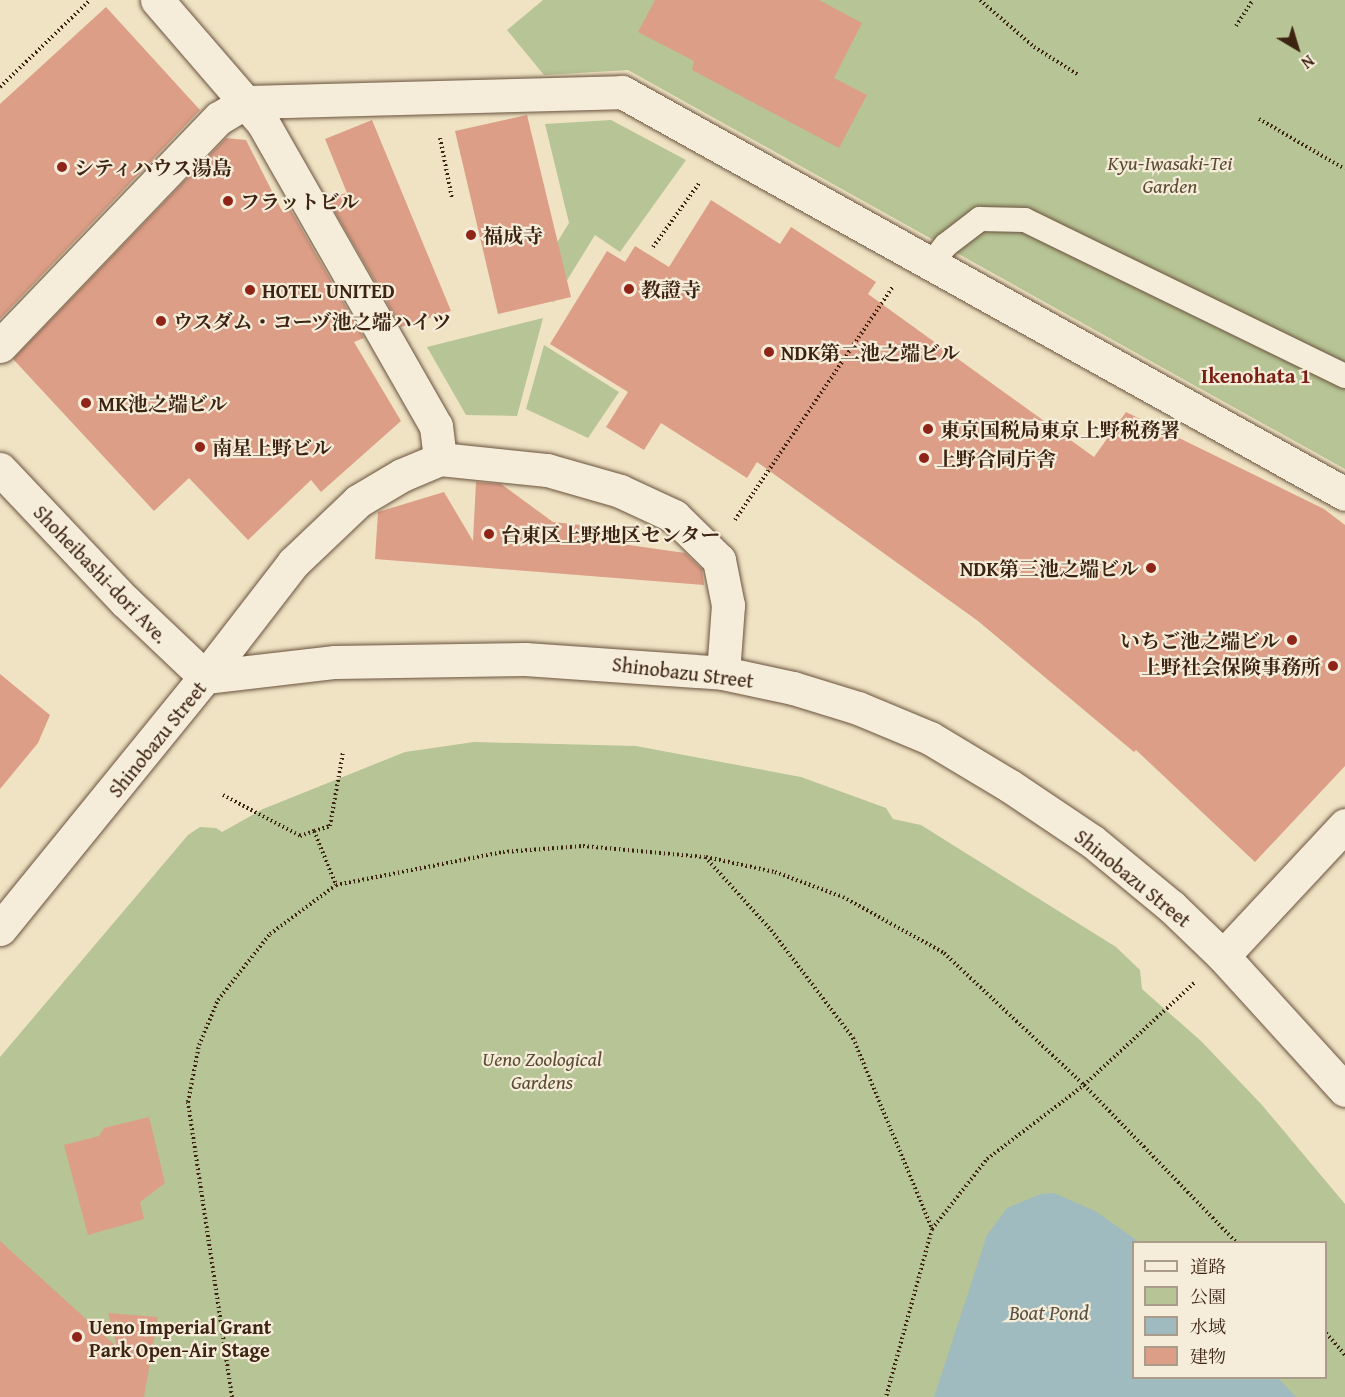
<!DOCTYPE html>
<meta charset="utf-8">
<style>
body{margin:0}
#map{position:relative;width:1345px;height:1397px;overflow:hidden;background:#efe3c4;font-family:"Gentium Book Plus","Noto Serif JP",serif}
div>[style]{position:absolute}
.green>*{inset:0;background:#b7c495}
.water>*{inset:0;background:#9fbbbf}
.building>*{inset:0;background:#dd9e87}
.path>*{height:4px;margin-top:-2px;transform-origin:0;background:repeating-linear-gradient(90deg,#3d2311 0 1.5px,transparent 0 4.5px)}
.roads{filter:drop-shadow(0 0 2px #6a533e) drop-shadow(0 0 2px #6a533e)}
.service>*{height:24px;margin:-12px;padding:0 12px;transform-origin:12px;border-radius:12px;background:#f5edd9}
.minor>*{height:33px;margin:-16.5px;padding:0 16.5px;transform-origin:16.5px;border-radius:16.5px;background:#f5edd9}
.secondary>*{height:33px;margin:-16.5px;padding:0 16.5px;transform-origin:16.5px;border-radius:16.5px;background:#f5edd9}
.dots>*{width:16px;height:16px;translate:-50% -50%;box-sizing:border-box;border:3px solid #f5edd9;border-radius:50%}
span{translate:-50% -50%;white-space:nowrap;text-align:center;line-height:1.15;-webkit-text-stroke:4.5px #f5edd9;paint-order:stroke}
.park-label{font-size:20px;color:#5c4b32;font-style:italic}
.poi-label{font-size:20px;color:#3d2311;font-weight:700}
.left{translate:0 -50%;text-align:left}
.right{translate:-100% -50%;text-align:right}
.street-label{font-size:20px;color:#3d2311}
.neighbourhood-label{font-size:21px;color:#7a1f14;font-weight:700}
.water-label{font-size:21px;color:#5a5145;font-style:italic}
.legend{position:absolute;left:1132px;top:1241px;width:195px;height:138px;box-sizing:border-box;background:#f5edd9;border:2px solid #ab9c89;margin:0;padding:8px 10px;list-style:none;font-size:18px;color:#3d2311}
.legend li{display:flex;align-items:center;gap:12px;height:30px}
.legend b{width:30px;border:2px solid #ab9c89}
.north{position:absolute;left:1267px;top:18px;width:60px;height:60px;-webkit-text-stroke:4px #f5edd9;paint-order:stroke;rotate:142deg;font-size:16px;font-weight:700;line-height:24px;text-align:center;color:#3d2311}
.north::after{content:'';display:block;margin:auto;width:21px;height:27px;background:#3d2311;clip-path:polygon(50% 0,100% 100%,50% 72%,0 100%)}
</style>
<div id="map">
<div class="green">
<i style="clip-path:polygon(543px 0,1345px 0,1345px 469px,628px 70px,544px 75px,507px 30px)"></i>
<i style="clip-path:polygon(611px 120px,686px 160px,620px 252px,595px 235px,553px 303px,544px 264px,569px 223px,545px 124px)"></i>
<i style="clip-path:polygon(543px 318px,517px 416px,466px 415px,427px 347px)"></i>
<i style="clip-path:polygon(544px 345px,619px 392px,588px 438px,526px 409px)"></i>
<i style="clip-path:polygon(evenodd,474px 742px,636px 746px,801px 777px,886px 808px,893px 819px,921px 825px,1116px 947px,1140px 970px,1142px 989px,1201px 1041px,1262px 1105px,1345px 1204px,1345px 1397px,0 1397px,0 1057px,188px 835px,200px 827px,216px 828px,222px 832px,263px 809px,405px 752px,474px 742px,1134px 1242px,1326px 1242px,1326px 1378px,1134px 1378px,1134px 1242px)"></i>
</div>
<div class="water">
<i style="clip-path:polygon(1054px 1193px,1097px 1212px,1139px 1242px,1134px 1242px,1134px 1378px,1278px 1378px,1296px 1397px,934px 1397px,987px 1235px,1007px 1208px,1041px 1194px)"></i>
</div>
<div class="building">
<i style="clip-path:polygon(655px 0,819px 0,862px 23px,834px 78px,867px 95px,839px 148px,692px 70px,694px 61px,638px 32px)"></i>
<i style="clip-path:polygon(106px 7px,200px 110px,0 319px,0 104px)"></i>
<i style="clip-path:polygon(527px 115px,571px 297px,498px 314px,455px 131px)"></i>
<i style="clip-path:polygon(372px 120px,451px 311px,401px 327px,327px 198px,347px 193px,325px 139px)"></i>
<i style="clip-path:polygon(226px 138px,246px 140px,281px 209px,289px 207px,364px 338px,354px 342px,401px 421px,321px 492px,311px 480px,248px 540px,189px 478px,154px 511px,13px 359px)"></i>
<i style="clip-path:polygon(711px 200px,780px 244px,791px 227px,876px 282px,868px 294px,1094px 457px,1126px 412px,1324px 509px,1345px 525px,1345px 766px,1255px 862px,1136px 750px,1134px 752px,978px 621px,757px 462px,747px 478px,661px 423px,644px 450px,606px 427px,628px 392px,550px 344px,607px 251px,625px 262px,635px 246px,669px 267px)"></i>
<i style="clip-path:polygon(476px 482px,501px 484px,553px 522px,601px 527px,601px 541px,685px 553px,702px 569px,704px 585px,375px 559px,378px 512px,444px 492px,473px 541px)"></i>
<i style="clip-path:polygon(0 674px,50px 715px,38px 743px,0 789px)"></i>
<i style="clip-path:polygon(149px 1117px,165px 1183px,140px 1202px,144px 1219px,88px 1235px,64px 1145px,99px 1136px,104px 1128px)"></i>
<i style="clip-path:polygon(0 1241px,117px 1347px,108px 1313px,158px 1317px,144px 1397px,0 1397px)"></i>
</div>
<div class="path">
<i style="left:980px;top:0;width:72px;rotate:41deg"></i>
<i style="left:1034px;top:47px;width:51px;rotate:32.1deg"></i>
<i style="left:1236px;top:26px;width:31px;rotate:-57deg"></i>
<i style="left:0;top:87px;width:125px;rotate:-44deg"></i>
<i style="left:1259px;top:119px;width:99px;rotate:30.2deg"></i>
<i style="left:440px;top:138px;width:61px;rotate:78.7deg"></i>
<i style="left:653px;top:247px;width:80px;rotate:-54.1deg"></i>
<i style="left:735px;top:520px;width:282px;rotate:-55.9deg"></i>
<i style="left:223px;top:795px;width:87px;rotate:28deg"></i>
<i style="left:300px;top:836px;width:15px;rotate:-20deg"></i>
<i style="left:314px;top:831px;width:17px;rotate:-17deg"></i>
<i style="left:330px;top:826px;width:75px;rotate:-80deg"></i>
<i style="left:314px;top:831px;width:58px;rotate:67.8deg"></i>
<i style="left:706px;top:857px;width:71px;rotate:12.3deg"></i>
<i style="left:775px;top:872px;width:72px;rotate:20.2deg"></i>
<i style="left:843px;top:897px;width:115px;rotate:29deg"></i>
<i style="left:944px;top:953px;width:192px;rotate:43.3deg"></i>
<i style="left:1084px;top:1085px;width:219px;rotate:45.9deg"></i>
<i style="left:932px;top:1229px;width:89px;rotate:-51.8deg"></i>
<i style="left:987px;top:1159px;width:122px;rotate:-37.3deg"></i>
<i style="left:1084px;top:1085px;width:150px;rotate:-42.8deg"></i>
<i style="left:1326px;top:1333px;width:29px;rotate:49deg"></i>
<i style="left:232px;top:1397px;width:298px;rotate:-98.5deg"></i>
<i style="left:188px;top:1102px;width:58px;rotate:-79.1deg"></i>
<i style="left:199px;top:1045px;width:49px;rotate:-67.1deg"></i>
<i style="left:218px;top:1000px;width:84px;rotate:-51.8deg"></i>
<i style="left:270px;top:934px;width:82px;rotate:-36.6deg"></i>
<i style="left:336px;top:885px;width:170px;rotate:-11.2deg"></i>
<i style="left:503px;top:852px;width:80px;rotate:-4.3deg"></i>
<i style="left:583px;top:846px;width:122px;rotate:5.2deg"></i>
<i style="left:705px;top:857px;width:98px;rotate:47.9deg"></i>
<i style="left:771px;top:930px;width:136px;rotate:52.8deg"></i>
<i style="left:853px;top:1038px;width:207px;rotate:67.5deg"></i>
<i style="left:932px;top:1229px;width:174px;rotate:105.3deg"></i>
</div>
<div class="roads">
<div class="service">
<i style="left:931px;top:264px;width:24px;rotate:-52deg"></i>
<i style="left:946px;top:245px;width:43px;rotate:-37.4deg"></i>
<i style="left:980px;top:219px;width:45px;rotate:1.3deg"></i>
<i style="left:1025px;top:220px;width:356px;rotate:26deg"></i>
</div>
<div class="minor">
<i style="left:157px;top:0;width:162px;rotate:49.2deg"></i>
<i style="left:263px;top:123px;width:349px;rotate:60.3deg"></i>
<i style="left:436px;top:426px;width:33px;rotate:83deg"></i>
<i style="left:0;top:346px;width:316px;rotate:-46.2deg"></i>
<i style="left:219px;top:118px;width:31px;rotate:-31deg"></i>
<i style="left:246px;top:102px;width:376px;rotate:-1.5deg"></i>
<i style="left:622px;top:92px;width:827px;rotate:29.07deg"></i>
<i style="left:205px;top:677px;width:144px;rotate:-52.3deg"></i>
<i style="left:293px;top:563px;width:90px;rotate:-43.6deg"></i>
<i style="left:358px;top:501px;width:51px;rotate:-30.6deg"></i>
<i style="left:402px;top:475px;width:41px;rotate:-22.8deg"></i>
<i style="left:440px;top:459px;width:108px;rotate:5.9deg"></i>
<i style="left:547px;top:470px;width:76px;rotate:16deg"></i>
<i style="left:620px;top:491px;width:60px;rotate:24.8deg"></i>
<i style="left:674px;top:516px;width:63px;rotate:44.4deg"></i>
<i style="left:719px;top:560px;width:46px;rotate:78.7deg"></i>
<i style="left:728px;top:605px;width:68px;rotate:94.2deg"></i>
<i style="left:1223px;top:956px;width:179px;rotate:-47deg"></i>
</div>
<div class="secondary">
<i style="left:0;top:469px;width:182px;rotate:46.6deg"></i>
<i style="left:125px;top:601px;width:110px;rotate:43.5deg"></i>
<i style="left:0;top:929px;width:325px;rotate:-50.9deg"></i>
<i style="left:205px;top:677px;width:131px;rotate:-6.6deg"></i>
<i style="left:335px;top:662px;width:190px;rotate:-0.9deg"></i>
<i style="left:525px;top:659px;width:198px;rotate:4deg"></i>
<i style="left:723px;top:673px;width:72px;rotate:12.1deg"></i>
<i style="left:793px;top:688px;width:68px;rotate:17.1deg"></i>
<i style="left:858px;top:708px;width:78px;rotate:22.6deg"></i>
<i style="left:930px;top:738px;width:93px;rotate:31deg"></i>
<i style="left:1010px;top:786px;width:99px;rotate:33.9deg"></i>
<i style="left:1092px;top:841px;width:104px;rotate:39.5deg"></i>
<i style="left:1172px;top:907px;width:71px;rotate:43.9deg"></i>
<i style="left:1223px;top:956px;width:181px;rotate:47.7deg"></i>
</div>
</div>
<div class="dots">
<i style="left:62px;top:167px;background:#8f2418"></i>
<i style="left:228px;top:201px;background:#8f2418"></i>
<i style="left:471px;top:235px;background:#8f2418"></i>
<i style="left:629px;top:289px;background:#8f2418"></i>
<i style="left:250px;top:290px;background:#8f2418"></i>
<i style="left:161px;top:321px;background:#8f2418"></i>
<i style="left:769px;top:352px;background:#8f2418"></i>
<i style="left:86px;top:403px;background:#8f2418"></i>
<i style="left:928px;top:429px;background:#8f2418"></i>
<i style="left:200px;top:447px;background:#8f2418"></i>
<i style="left:924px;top:458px;background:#8f2418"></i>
<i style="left:489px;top:534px;background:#8f2418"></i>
<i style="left:1151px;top:568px;background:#8f2418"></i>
<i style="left:1292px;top:640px;background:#8f2418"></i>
<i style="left:1333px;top:666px;background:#8f2418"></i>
<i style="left:77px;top:1337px;background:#8f2418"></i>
</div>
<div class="park-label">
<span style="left:1170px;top:174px">Kyu-Iwasaki-Tei<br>Garden</span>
<span style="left:542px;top:1070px">Ueno Zoological<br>Gardens</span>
</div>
<div class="poi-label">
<span class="left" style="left:74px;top:167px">シティハウス湯島</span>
<span class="left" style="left:240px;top:201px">フラットビル</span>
<span class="left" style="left:483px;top:235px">福成寺</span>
<span class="left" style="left:641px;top:289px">教證寺</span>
<span class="left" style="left:262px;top:290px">HOTEL UNITED</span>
<span class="left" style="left:173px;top:321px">ウスダム・コーヅ池之端ハイツ</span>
<span class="left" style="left:781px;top:352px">NDK第二池之端ビル</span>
<span class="left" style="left:98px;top:403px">MK池之端ビル</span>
<span class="left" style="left:940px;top:429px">東京国税局東京上野税務署</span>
<span class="left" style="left:212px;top:447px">南星上野ビル</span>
<span class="left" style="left:936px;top:458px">上野合同庁舎</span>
<span class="left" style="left:501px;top:534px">台東区上野地区センター</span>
<span class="right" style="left:1139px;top:568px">NDK第三池之端ビル</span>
<span class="right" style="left:1280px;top:640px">いちご池之端ビル</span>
<span class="right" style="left:1321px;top:666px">上野社会保険事務所</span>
<span class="left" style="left:89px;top:1338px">Ueno Imperial Grant<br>Park Open-Air Stage</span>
</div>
<div class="street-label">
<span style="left:101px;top:574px;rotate:46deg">Shoheibashi-dori Ave.</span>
<span style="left:683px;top:672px;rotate:7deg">Shinobazu Street</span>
<span style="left:157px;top:739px;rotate:-51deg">Shinobazu Street</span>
<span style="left:1133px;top:878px;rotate:39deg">Shinobazu Street</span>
</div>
<div class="neighbourhood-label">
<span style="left:1256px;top:376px">Ikenohata 1</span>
</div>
<div class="water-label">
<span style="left:1049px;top:1313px">Boat Pond</span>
</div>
<ul class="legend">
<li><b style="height:8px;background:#f5edd9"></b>道路</li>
<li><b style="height:16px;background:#b7c495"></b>公園</li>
<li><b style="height:16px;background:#9fbbbf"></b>水域</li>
<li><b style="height:16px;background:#dd9e87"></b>建物</li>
</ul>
<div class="north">N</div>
</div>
